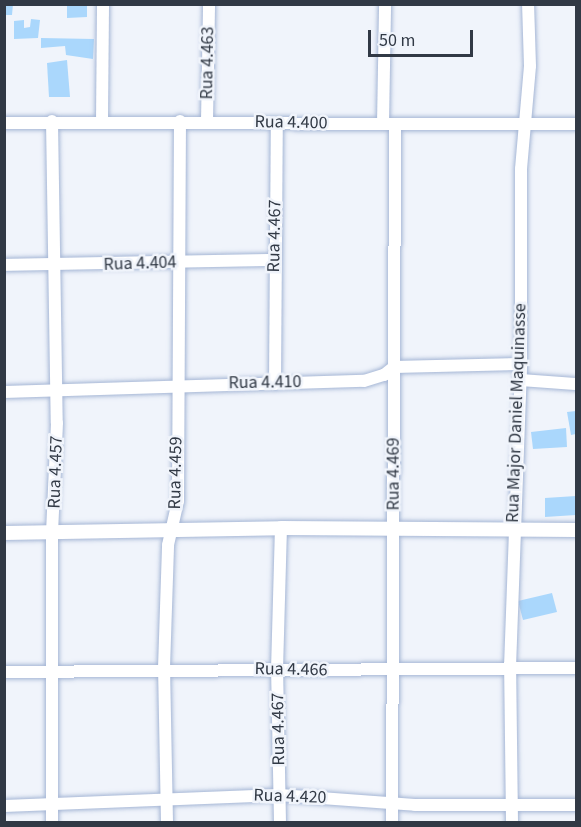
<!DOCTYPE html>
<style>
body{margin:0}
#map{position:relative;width:581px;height:827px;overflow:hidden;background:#f0f4fb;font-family:"Source Sans 3",sans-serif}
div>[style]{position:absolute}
.building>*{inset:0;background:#aad7fc}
.roads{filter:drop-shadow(0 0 2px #a5b6d5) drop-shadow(0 0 2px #a5b6d5)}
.minor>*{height:12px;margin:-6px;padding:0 6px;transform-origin:6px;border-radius:6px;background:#fff}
.tertiary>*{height:14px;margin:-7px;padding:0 7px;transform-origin:7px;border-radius:7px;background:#fff}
span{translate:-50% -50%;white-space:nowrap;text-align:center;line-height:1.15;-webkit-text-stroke:5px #f0f4fb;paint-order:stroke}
.street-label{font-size:18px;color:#313945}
.frame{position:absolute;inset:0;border:6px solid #313945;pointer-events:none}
.scale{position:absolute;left:368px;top:30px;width:105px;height:27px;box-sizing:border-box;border:3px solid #313945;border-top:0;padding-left:8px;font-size:18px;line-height:21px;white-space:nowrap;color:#313945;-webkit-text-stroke:4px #f0f4fb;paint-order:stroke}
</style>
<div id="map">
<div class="building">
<i style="clip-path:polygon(4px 4px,13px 4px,12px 15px,4px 15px)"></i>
<i style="clip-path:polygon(67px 4px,87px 4px,87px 17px,67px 18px)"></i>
<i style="clip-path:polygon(31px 19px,40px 20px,38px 38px,14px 39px,14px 21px,24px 20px,24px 28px,30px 27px)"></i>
<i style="clip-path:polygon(41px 38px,94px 39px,93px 59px,66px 55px,65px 46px,41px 48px)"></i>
<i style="clip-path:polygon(67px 60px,70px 97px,49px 97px,47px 63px)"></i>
<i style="clip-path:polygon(576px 411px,576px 434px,571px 435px,567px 412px)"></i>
<i style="clip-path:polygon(566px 428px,567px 447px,533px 449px,531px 432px)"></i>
<i style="clip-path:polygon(576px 496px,576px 515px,545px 517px,545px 498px)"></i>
<i style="clip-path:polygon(552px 593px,557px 612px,523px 620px,518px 601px)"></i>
</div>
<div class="roads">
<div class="minor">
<i style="left:52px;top:121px;width:302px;rotate:89.1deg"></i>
<i style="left:57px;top:423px;width:109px;rotate:92.6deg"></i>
<i style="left:52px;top:532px;width:290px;rotate:90deg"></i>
<i style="left:102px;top:121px;width:117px;rotate:-89.5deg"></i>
<i style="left:207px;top:122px;width:118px;rotate:-89deg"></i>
<i style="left:4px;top:123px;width:572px;rotate:0.1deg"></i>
<i style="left:383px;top:124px;width:120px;rotate:-89deg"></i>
<i style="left:4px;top:265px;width:271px;rotate:-1.1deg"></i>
<i style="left:520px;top:380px;width:56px;rotate:4.1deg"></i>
<i style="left:275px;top:384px;width:261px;rotate:-89.6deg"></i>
<i style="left:4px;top:392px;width:360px;rotate:-1.8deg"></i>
<i style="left:364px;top:381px;width:21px;rotate:-17deg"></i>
<i style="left:384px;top:375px;width:13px;rotate:-39deg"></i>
<i style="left:394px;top:367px;width:127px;rotate:-1.4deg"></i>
<i style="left:4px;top:672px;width:572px;rotate:-0.4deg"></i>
<i style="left:4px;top:806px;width:276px;rotate:-2.3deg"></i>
<i style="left:280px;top:795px;width:135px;rotate:4.2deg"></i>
<i style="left:415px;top:805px;width:161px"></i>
<i style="left:167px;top:822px;width:154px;rotate:-91.1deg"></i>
<i style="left:164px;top:668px;width:123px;rotate:-88.1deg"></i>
<i style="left:168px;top:545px;width:45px;rotate:-77.2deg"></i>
<i style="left:178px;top:501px;width:380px;rotate:-89.7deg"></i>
<i style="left:280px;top:822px;width:152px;rotate:-91.1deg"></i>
<i style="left:277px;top:670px;width:142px;rotate:-88.4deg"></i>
<i style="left:392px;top:822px;width:697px;rotate:-89.75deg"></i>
<i style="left:512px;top:822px;width:155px;rotate:-90.7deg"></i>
<i style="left:510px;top:667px;width:303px;rotate:-87.9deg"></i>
<i style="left:521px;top:364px;width:195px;rotate:-90deg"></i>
<i style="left:521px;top:169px;width:103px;rotate:-85deg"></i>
<i style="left:530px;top:66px;width:62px;rotate:-91.8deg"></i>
</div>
<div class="tertiary">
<i style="left:4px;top:533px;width:277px;rotate:-1deg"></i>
<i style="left:281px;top:528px;width:295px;rotate:0.4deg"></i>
</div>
</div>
<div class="street-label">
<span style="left:208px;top:63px;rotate:-89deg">Rua 4.463</span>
<span style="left:291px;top:123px;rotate:1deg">Rua 4.400</span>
<span style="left:275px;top:236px;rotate:-89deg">Rua 4.467</span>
<span style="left:140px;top:264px;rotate:-2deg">Rua 4.404</span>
<span style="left:265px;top:383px;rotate:-1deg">Rua 4.410</span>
<span style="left:517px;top:413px;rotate:-88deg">Rua Major Daniel Maquinasse</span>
<span style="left:56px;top:472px;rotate:-88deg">Rua 4.457</span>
<span style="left:176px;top:473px;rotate:-89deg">Rua 4.459</span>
<span style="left:394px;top:474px;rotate:-90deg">Rua 4.469</span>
<span style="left:291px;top:670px;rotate:1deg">Rua 4.466</span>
<span style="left:279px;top:729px;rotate:-91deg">Rua 4.467</span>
<span style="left:290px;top:797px;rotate:2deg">Rua 4.420</span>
</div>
<div class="frame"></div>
<div class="scale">50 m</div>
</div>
